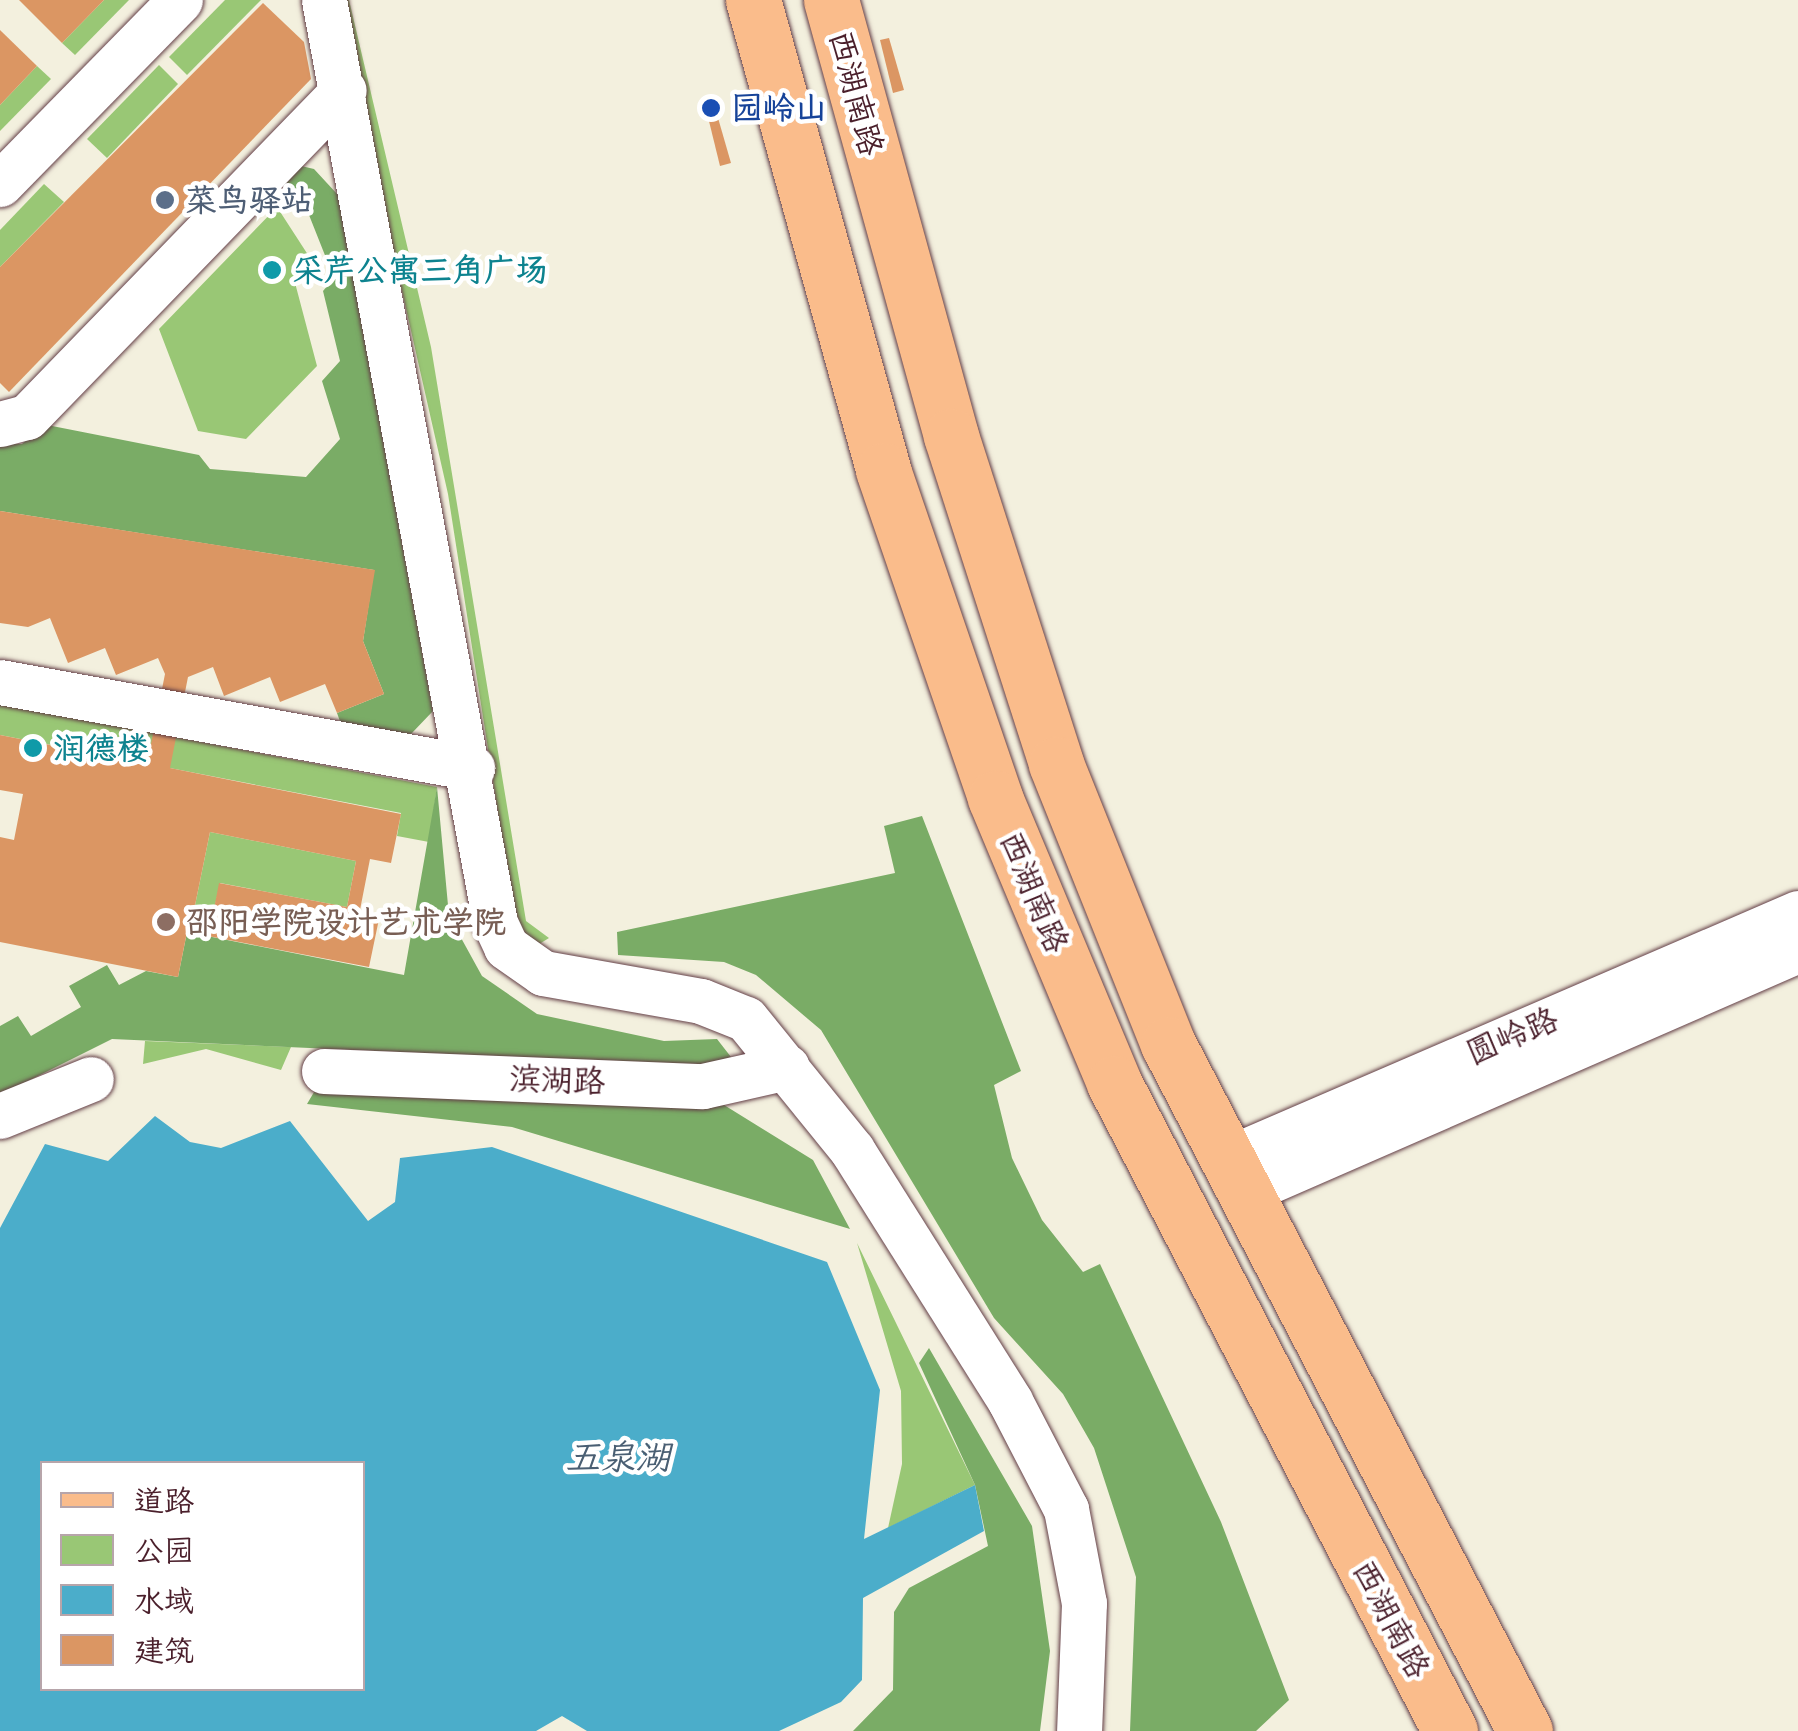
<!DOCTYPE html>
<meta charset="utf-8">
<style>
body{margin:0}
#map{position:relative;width:1798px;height:1731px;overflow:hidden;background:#f3f0de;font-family:"Patrick Hand","LXGW WenKai TC",sans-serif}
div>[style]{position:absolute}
.green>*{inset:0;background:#99c775}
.forest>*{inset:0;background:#7aac66}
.water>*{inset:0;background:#4badca}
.building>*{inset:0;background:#db9663}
.roads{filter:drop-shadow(0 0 2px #633e46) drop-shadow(0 0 2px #633e46)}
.minor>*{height:45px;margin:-22.5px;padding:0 22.5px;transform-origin:22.5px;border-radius:22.5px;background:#fff}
.major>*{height:55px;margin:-27.5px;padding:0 27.5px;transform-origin:27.5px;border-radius:27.5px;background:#fabc8b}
.dots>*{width:28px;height:28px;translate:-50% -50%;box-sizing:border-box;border:5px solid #fff;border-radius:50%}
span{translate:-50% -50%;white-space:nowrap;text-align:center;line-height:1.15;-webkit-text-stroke:9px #fff;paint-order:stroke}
.street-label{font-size:32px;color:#4a1f2b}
.transit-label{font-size:32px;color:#164399;font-weight:700}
.left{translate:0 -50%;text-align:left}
.service-label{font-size:32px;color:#4e5e75;font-weight:700}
.culture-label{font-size:32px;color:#0d838f;font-weight:700}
.education-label{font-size:32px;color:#785e54;font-weight:700}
.water-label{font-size:35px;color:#4a5f73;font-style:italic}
.legend{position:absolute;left:40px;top:1461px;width:325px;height:230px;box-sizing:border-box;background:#fff;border:2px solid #b7a5aa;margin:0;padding:12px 18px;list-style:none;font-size:30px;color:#4a1f2b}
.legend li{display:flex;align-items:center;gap:20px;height:50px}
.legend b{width:50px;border:2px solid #b7a5aa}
</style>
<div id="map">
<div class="green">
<i style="clip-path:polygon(104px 0,129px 0,75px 55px,62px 43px)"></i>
<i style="clip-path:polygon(225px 0,261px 0,187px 75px,169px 57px)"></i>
<i style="clip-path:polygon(336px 0,349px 0,431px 347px,526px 921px,549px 938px,536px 946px,515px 921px,448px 494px)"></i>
<i style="clip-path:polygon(159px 65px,178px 84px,107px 158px,87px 139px)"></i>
<i style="clip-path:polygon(37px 66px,51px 79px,0 131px,0 105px)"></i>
<i style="clip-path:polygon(44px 184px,64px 202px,0 267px,0 230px)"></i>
<i style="clip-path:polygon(277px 207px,312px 261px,294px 279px,317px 366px,246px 439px,198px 431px,159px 329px)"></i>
<i style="clip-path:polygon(0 704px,437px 787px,429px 842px,397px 836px,401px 813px,0 735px)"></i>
<i style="clip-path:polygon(210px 832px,356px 861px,347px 907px,220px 883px,212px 919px,193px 915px)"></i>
<i style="clip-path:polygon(145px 1041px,291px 1047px,281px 1070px,206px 1049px,143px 1064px)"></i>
<i style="clip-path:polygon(857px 1243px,975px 1485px,888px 1528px,902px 1464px,901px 1391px)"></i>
</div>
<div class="forest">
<i style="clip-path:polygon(297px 165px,314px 169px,338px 195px,433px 711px,411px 734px,342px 727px,337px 713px,384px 694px,363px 641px,374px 570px,0 511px,0 444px,22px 444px,42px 424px,199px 455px,210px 469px,306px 477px,340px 439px,322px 381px,340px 361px,323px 291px,334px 278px,309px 215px,293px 211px,281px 178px)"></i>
<i style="clip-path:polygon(437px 787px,449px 916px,482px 976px,537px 1014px,664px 1041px,717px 1039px,731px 1057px,712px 1066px,112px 1039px,0 1095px,0 1026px,18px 1016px,31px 1036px,81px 1007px,69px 986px,107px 965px,119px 985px,146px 971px,178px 977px,187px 932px,404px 975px)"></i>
<i style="clip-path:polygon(922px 816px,1021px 1071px,994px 1085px,1012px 1158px,1042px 1220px,1083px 1272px,1100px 1264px,1221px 1522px,1289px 1700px,1256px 1731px,1130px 1731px,1136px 1577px,1094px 1448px,1063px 1394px,994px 1318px,821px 1030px,756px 975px,724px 962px,618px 955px,617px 932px,895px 873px,884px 826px)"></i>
<i style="clip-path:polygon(317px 1087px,716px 1100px,813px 1160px,850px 1229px,512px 1127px,307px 1104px)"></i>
<i style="clip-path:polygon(929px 1348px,1032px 1526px,1050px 1651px,1040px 1731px,853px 1731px,893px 1690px,894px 1612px,909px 1588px,988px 1546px,975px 1485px,919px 1363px)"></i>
</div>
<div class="water">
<i style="clip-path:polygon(evenodd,155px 1116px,190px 1142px,221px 1148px,290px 1121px,368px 1221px,395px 1202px,400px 1158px,492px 1147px,827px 1262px,880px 1390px,864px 1539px,975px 1485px,984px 1531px,863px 1598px,862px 1680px,841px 1702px,779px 1731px,587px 1731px,562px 1716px,536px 1731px,0 1731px,0 1228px,45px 1144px,108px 1161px,155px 1116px,42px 1464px,362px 1464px,362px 1688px,42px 1688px,42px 1464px)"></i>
</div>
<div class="building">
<i style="clip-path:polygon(19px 0,104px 0,62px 43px)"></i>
<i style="clip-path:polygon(263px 3px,304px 42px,311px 79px,9px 392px,0 383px,0 267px)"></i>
<i style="clip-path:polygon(0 30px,37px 66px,0 105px)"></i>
<i style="clip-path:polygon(889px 38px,904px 90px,893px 93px,880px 40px)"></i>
<i style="clip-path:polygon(716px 111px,731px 163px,720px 166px,707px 113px)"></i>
<i style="clip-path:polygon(evenodd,0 511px,375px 570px,363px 641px,384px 694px,337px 713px,325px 684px,280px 702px,270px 677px,224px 696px,213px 667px,188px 677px,170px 768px,401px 814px,391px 863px,370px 859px,359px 915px,379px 919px,369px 967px,187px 932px,178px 977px,0 942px,0 837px,14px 840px,23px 794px,0 790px,0 735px,147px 764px,165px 674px,158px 658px,116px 675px,105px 648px,68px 663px,50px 618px,28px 627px,0 623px,0 511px,210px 832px,356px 861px,347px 907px,219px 883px,212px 919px,193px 915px,210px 832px)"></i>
</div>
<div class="roads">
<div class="minor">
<i style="left:324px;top:0;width:939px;rotate:79.5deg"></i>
<i style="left:495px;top:923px;width:26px;rotate:65deg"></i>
<i style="left:506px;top:947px;width:45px;rotate:35.1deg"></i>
<i style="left:543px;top:973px;width:160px;rotate:10deg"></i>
<i style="left:701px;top:1001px;width:48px;rotate:21.8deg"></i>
<i style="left:746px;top:1019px;width:169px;rotate:51deg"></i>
<i style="left:852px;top:1150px;width:297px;rotate:57.8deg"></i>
<i style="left:1010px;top:1401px;width:122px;rotate:62.6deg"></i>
<i style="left:1066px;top:1509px;width:96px;rotate:79.2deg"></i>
<i style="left:1084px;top:1603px;width:128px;rotate:92.2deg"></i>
<i style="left:0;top:184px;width:257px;rotate:-45.6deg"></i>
<i style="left:0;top:424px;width:28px;rotate:-15deg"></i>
<i style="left:27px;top:417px;width:455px;rotate:-45.9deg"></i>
<i style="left:0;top:682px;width:480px;rotate:10.3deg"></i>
<i style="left:324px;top:1071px;width:379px;rotate:2.3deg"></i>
<i style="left:703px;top:1086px;width:86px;rotate:-12.7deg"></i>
<i style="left:0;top:1116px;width:98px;rotate:-22.1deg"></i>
<i style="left:1225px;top:1160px;width:624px;rotate:-23.32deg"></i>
<i style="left:1242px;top:1193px;width:607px;rotate:-23.61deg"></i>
</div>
<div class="major">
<i style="left:753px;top:0;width:488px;rotate:74.5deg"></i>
<i style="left:883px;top:470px;width:347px;rotate:71.1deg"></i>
<i style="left:995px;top:798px;width:309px;rotate:67.3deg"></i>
<i style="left:1114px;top:1083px;width:730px;rotate:62.59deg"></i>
<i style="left:831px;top:0;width:452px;rotate:74.6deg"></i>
<i style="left:951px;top:436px;width:344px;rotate:72.2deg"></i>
<i style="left:1056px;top:764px;width:302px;rotate:68.2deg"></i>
<i style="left:1168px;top:1044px;width:774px;rotate:62.54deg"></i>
</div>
</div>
<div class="dots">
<i style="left:711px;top:108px;background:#1a4fb4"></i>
<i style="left:165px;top:200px;background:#5c6f8a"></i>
<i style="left:272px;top:270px;background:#0f9aa8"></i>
<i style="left:33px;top:748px;background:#0f9aa8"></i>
<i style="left:166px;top:922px;background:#8d6e63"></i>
</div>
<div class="street-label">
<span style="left:856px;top:93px;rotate:75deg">西湖南路</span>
<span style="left:1034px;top:892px;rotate:67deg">西湖南路</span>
<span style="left:1512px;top:1036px;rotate:-23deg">圆岭路</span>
<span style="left:557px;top:1080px;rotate:2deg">滨湖路</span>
<span style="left:1391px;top:1619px;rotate:62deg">西湖南路</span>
</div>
<div class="transit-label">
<span class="left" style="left:731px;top:108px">园岭山</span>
</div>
<div class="service-label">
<span class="left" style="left:185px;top:200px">菜鸟驿站</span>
</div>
<div class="culture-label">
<span class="left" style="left:292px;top:270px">采芹公寓三角广场</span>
<span class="left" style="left:53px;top:748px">润德楼</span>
</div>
<div class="education-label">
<span class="left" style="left:186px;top:922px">邵阳学院设计艺术学院</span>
</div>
<div class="water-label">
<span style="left:618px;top:1457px">五泉湖</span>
</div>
<ul class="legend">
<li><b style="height:12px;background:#fabc8b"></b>道路</li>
<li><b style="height:28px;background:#99c775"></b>公园</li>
<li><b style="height:28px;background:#4badca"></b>水域</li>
<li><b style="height:28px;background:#db9663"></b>建筑</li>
</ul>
</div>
